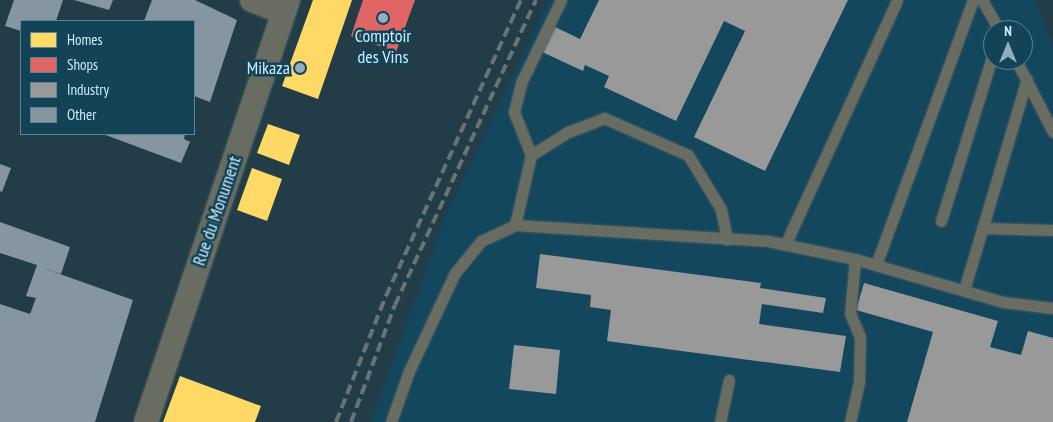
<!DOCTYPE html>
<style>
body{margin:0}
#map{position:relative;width:1053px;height:422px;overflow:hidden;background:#223d48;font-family:"PT Sans Narrow",sans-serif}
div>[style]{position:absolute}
.built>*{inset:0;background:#12475d}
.homes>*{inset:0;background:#ffd966}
.shops>*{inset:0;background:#e06666}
.industry>*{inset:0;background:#999}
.building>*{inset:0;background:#8596a0}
.roads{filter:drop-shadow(0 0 1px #445b65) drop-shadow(0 0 1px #445b65)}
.lane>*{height:11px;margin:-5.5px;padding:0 5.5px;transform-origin:5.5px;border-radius:5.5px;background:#686c61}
.street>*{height:24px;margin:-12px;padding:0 12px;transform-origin:12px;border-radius:12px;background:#686c61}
.rail>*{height:4px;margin-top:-2px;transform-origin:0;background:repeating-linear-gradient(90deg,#697472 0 10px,transparent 0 15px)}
.dots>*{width:14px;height:14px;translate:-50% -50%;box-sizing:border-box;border:2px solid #134357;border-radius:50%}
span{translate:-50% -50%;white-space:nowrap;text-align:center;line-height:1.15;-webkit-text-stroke:5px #134357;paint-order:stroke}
.poi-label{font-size:18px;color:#cdebfa}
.right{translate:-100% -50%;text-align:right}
.street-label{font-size:18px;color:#cdebfa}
.legend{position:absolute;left:20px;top:20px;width:175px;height:115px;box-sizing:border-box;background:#134357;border:1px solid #5d8698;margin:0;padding:6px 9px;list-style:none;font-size:15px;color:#cdebfa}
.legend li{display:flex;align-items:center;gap:10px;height:25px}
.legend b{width:25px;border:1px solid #5d8698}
.north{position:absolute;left:983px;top:20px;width:50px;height:50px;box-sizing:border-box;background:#134357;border:1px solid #5d8698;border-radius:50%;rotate:0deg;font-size:14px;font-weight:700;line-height:20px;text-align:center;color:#cdebfa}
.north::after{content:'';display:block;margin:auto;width:18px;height:22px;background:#91aebc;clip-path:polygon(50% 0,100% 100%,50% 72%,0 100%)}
</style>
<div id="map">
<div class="built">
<i style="clip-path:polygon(evenodd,549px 0,1036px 0,1053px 48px,1053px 422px,371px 422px,444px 220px,549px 0,993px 30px,1023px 30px,1023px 60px,993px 60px,993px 30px)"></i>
</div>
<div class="homes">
<i style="clip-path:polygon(313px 0,352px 0,318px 99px,282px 86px)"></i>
<i style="clip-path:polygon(268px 124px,300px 135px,289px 165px,257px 153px)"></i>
<i style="clip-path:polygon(252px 168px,282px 179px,267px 221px,237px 210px)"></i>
<i style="clip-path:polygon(180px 376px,261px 406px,255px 422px,163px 422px)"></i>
</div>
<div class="shops">
<i style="clip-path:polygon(363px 0,415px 0,396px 52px,351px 36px)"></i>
</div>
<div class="industry">
<i style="clip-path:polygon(599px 0,848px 0,765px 171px,694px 137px,745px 31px,724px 21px,676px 121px,604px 87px,609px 76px,585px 65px,583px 71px,540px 51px,553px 26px,580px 39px)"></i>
<i style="clip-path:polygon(540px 254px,761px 283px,760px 288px,826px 298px,823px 313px,762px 304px,759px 324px,846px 336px,840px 372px,607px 341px,611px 310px,590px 307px,591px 295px,536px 288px)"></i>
<i style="clip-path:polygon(864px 283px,998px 321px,990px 347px,1021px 355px,1028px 331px,1053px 338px,1053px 422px,907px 422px,933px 332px,856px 310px)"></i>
<i style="clip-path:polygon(514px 345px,560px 350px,556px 394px,509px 389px)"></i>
</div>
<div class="building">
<i style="clip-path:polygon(14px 0,63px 0,56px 21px,21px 21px,21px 31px,5px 26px)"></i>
<i style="clip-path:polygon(74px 0,113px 0,109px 10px)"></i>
<i style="clip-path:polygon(152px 0,195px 0,237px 20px,210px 102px,194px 96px,194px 21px,144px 21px)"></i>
<i style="clip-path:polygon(103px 134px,185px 134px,184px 139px,190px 142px,181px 163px)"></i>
<i style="clip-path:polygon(0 164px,11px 168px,2px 192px,0 191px)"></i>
<i style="clip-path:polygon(0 222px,70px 247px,61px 274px,40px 267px,133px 300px,95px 422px,0 422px,0 304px,30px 314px,36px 298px,26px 296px,37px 265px,0 253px)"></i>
</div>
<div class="roads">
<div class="lane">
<i style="left:982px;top:0;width:34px;rotate:60deg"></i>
<i style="left:1016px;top:60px;width:81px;rotate:62.8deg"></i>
<i style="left:531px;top:155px;width:44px;rotate:-31.9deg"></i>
<i style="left:568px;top:132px;width:39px;rotate:-21deg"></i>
<i style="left:604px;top:118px;width:92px;rotate:23.8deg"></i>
<i style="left:688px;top:155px;width:63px;rotate:58.6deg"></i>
<i style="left:721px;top:209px;width:31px;rotate:79deg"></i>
<i style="left:941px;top:221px;width:175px;rotate:-72.7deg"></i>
<i style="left:515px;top:225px;width:72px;rotate:-77.1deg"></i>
<i style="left:531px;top:155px;width:46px;rotate:-111.6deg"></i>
<i style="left:514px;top:112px;width:32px;rotate:-76deg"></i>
<i style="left:522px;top:81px;width:90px;rotate:-64.3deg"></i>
<i style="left:982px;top:228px;width:71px;rotate:1.6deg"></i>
<i style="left:785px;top:245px;width:269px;rotate:-65.4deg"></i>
<i style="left:876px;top:265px;width:282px;rotate:-69.9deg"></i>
<i style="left:964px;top:290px;width:220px;rotate:-73.4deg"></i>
<i style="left:391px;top:422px;width:54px;rotate:-70.6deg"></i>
<i style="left:409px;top:371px;width:108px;rotate:-64.9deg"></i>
<i style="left:455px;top:273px;width:41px;rotate:-50.9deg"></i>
<i style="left:481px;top:241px;width:38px;rotate:-25deg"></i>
<i style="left:515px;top:225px;width:254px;rotate:3.6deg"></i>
<i style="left:768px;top:241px;width:89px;rotate:11.7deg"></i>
<i style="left:855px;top:259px;width:154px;rotate:16.2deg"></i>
<i style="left:1003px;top:302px;width:50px;rotate:6.8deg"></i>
<i style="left:720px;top:422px;width:43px;rotate:-77.9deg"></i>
<i style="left:850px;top:422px;width:41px;rotate:-77.3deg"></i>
<i style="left:859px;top:382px;width:45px;rotate:-88.7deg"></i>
<i style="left:860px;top:337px;width:25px;rotate:-113deg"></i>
<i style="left:850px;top:314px;width:55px;rotate:-84.8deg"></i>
</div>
<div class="street">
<i style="left:252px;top:0;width:34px;rotate:21deg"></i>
<i style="left:146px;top:422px;width:445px;rotate:-71.4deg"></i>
</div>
</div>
<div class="rail">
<i style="left:336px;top:422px;width:136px;rotate:-68.4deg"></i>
<i style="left:386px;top:296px;width:325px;rotate:-65.5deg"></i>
<i style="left:351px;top:422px;width:125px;rotate:-69.4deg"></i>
<i style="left:395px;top:305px;width:336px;rotate:-65.2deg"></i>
</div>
<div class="dots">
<i style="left:383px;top:18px;background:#91aebc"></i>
<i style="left:300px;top:68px;background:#91aebc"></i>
</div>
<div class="poi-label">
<span style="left:383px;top:47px">Comptoir<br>des Vins</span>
<span class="right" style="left:290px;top:68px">Mikaza</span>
</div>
<div class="street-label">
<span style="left:217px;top:211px;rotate:-71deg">Rue du Monument</span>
</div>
<ul class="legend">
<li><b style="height:14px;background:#ffd966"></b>Homes</li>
<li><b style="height:14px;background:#e06666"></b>Shops</li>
<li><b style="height:14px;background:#999"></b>Industry</li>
<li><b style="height:14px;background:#8596a0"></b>Other</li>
</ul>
<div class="north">N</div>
</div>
